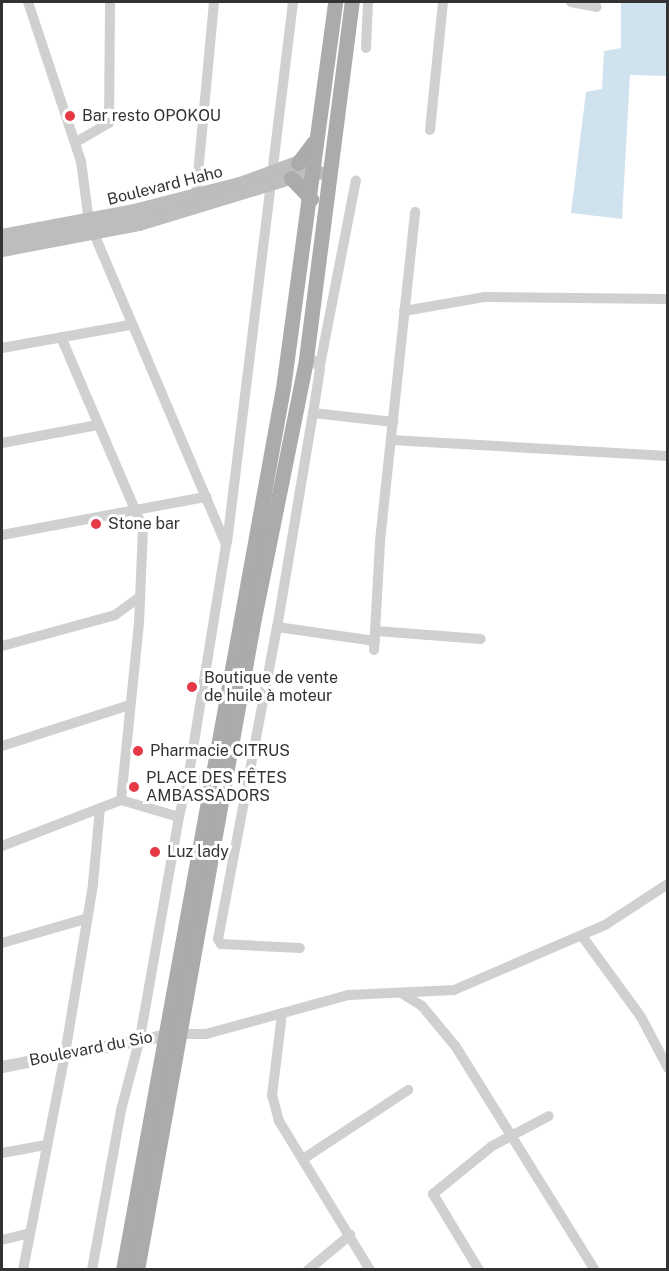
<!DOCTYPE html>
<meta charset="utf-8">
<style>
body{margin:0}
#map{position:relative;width:669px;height:1271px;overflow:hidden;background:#fff;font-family:"Public Sans",sans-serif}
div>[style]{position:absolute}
.water>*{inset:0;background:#cfe2ee}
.minor>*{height:10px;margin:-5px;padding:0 5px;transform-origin:5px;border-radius:5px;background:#d0d0d0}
.tertiary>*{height:12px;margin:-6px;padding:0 6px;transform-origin:6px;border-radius:6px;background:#d0d0d0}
.secondary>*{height:14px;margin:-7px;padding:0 7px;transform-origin:7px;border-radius:7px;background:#bdbdbd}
.primary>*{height:15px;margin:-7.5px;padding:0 7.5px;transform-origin:7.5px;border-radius:7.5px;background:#ababab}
.dots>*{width:16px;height:16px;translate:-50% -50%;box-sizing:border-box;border:3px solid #fff;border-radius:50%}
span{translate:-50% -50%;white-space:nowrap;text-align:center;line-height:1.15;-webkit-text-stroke:6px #fff;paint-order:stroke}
.poi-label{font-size:16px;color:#333}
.left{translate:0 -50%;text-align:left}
.street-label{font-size:16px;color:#333}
.frame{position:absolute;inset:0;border:3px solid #333;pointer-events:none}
</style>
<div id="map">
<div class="water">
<i style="clip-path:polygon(621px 2px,668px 2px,667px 76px,630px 75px,622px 219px,571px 213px,586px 92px,602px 89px,604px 51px,621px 48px)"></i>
</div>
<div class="minor">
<i style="left:28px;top:2px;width:168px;rotate:71.6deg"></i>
<i style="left:81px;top:161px;width:62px;rotate:82.5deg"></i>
<i style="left:89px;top:222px;width:351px;rotate:67deg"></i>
<i style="left:226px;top:545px;width:237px;rotate:99.2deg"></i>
<i style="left:571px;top:2px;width:26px;rotate:11deg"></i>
<i style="left:366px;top:48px;width:46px;rotate:-87.5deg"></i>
<i style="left:430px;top:130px;width:129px;rotate:-84.2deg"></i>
<i style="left:76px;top:142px;width:38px;rotate:-30deg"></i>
<i style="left:109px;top:123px;width:121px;rotate:-89.5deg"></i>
<i style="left:196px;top:196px;width:195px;rotate:-84.7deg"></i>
<i style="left:404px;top:311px;width:81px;rotate:-9.9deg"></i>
<i style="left:484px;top:297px;width:184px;rotate:0.6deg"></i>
<i style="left:61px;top:337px;width:208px;rotate:66.8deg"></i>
<i style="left:143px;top:528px;width:95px;rotate:92.4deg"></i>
<i style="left:139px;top:623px;width:178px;rotate:95.8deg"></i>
<i style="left:2px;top:348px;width:130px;rotate:-10.2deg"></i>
<i style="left:315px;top:361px;width:9px;rotate:58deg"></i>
<i style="left:320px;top:369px;width:45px;rotate:99deg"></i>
<i style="left:313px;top:413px;width:81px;rotate:6.4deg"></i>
<i style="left:320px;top:365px;width:188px;rotate:-79deg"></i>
<i style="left:313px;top:413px;width:217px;rotate:99.5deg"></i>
<i style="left:277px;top:627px;width:99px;rotate:8.1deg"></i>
<i style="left:391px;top:440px;width:277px;rotate:3.3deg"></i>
<i style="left:2px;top:443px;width:97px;rotate:-10.7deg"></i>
<i style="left:2px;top:535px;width:208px;rotate:-10.6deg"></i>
<i style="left:227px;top:543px;width:545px;rotate:-83.04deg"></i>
<i style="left:277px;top:627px;width:318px;rotate:100.7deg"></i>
<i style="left:218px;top:939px;width:6px;rotate:59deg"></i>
<i style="left:221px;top:944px;width:79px;rotate:2.9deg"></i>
<i style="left:376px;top:631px;width:105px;rotate:4.4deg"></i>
<i style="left:2px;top:646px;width:117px;rotate:-15.3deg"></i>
<i style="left:115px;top:615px;width:31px;rotate:-36deg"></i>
<i style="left:374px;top:650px;width:109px;rotate:-86.8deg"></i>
<i style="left:380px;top:541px;width:331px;rotate:-83.9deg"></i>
<i style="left:2px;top:746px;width:134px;rotate:-17.8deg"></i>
<i style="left:2px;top:846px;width:128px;rotate:-21.1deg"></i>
<i style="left:121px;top:800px;width:60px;rotate:16.3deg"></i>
<i style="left:179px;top:817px;width:39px;rotate:-77deg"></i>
<i style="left:188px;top:779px;width:21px;rotate:8deg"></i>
<i style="left:582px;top:936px;width:100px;rotate:53.9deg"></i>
<i style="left:641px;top:1017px;width:58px;rotate:62.1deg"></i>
<i style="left:2px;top:943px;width:86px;rotate:-16.1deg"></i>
<i style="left:403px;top:994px;width:22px;rotate:32deg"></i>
<i style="left:422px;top:1006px;width:53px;rotate:50.3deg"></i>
<i style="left:456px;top:1047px;width:263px;rotate:58.1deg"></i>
<i style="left:282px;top:1014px;width:82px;rotate:97deg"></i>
<i style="left:272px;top:1095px;width:27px;rotate:75deg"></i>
<i style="left:279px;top:1121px;width:175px;rotate:58.6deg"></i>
<i style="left:181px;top:1034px;width:25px"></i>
<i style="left:206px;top:1034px;width:148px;rotate:-15.3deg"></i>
<i style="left:349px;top:995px;width:105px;rotate:-2.7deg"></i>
<i style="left:454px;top:990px;width:164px;rotate:-23.3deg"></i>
<i style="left:605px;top:925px;width:75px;rotate:-33.1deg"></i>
<i style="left:2px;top:1153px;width:45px;rotate:-10.3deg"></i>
<i style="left:303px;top:1159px;width:126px;rotate:-33.3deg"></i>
<i style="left:2px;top:1240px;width:29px;rotate:-14deg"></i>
<i style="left:23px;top:1270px;width:220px;rotate:-79deg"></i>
<i style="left:65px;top:1054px;width:172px;rotate:-80.6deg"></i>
<i style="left:93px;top:884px;width:76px;rotate:-84.7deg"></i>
<i style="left:92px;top:1270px;width:163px;rotate:-79.7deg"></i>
<i style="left:121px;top:1110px;width:74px;rotate:-75.2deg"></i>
<i style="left:140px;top:1038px;width:224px;rotate:-80deg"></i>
<i style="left:308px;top:1270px;width:55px;rotate:-39.8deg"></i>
<i style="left:479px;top:1270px;width:89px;rotate:-121.2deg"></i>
<i style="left:433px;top:1194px;width:76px;rotate:-39.1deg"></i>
<i style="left:492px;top:1146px;width:64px;rotate:-27.8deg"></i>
</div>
<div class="tertiary">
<i style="left:2px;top:1067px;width:175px;rotate:-10.9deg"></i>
</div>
<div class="secondary">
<i style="left:2px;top:236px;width:134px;rotate:-10.7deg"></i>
<i style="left:134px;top:211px;width:109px;rotate:-14.3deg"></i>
<i style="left:240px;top:184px;width:72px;rotate:-20.2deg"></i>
<i style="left:2px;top:250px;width:139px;rotate:-10.7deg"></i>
<i style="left:139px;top:224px;width:168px;rotate:-16.9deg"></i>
<i style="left:300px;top:175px;width:20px;rotate:-6deg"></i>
</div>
<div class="primary">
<i style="left:298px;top:163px;width:26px;rotate:-53deg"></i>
<i style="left:291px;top:178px;width:29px;rotate:46deg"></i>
<i style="left:123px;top:1270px;width:896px;rotate:-79.72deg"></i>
<i style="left:283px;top:388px;width:389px;rotate:-82.3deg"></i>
<i style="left:137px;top:1270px;width:662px;rotate:-79.83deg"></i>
<i style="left:254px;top:618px;width:264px;rotate:-78.6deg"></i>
<i style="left:306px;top:359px;width:360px;rotate:-82.7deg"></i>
</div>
<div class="dots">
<i style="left:70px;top:116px;background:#e63946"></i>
<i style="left:96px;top:524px;background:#e63946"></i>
<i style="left:192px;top:687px;background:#e63946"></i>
<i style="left:138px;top:751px;background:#e63946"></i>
<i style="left:134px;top:787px;background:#e63946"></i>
<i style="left:155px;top:852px;background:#e63946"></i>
</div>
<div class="poi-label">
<span class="left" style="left:82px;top:116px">Bar resto OPOKOU</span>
<span class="left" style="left:108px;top:524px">Stone bar</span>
<span class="left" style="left:204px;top:687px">Boutique de vente<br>de huile à moteur</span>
<span class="left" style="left:150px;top:751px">Pharmacie CITRUS</span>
<span class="left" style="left:146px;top:787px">PLACE DES FÊTES<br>AMBASSADORS</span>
<span class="left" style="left:167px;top:852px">Luz lady</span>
</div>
<div class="street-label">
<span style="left:165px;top:186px;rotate:-14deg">Boulevard Haho</span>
<span style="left:91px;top:1049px;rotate:-11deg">Boulevard du Sio</span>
</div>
<div class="frame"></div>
</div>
